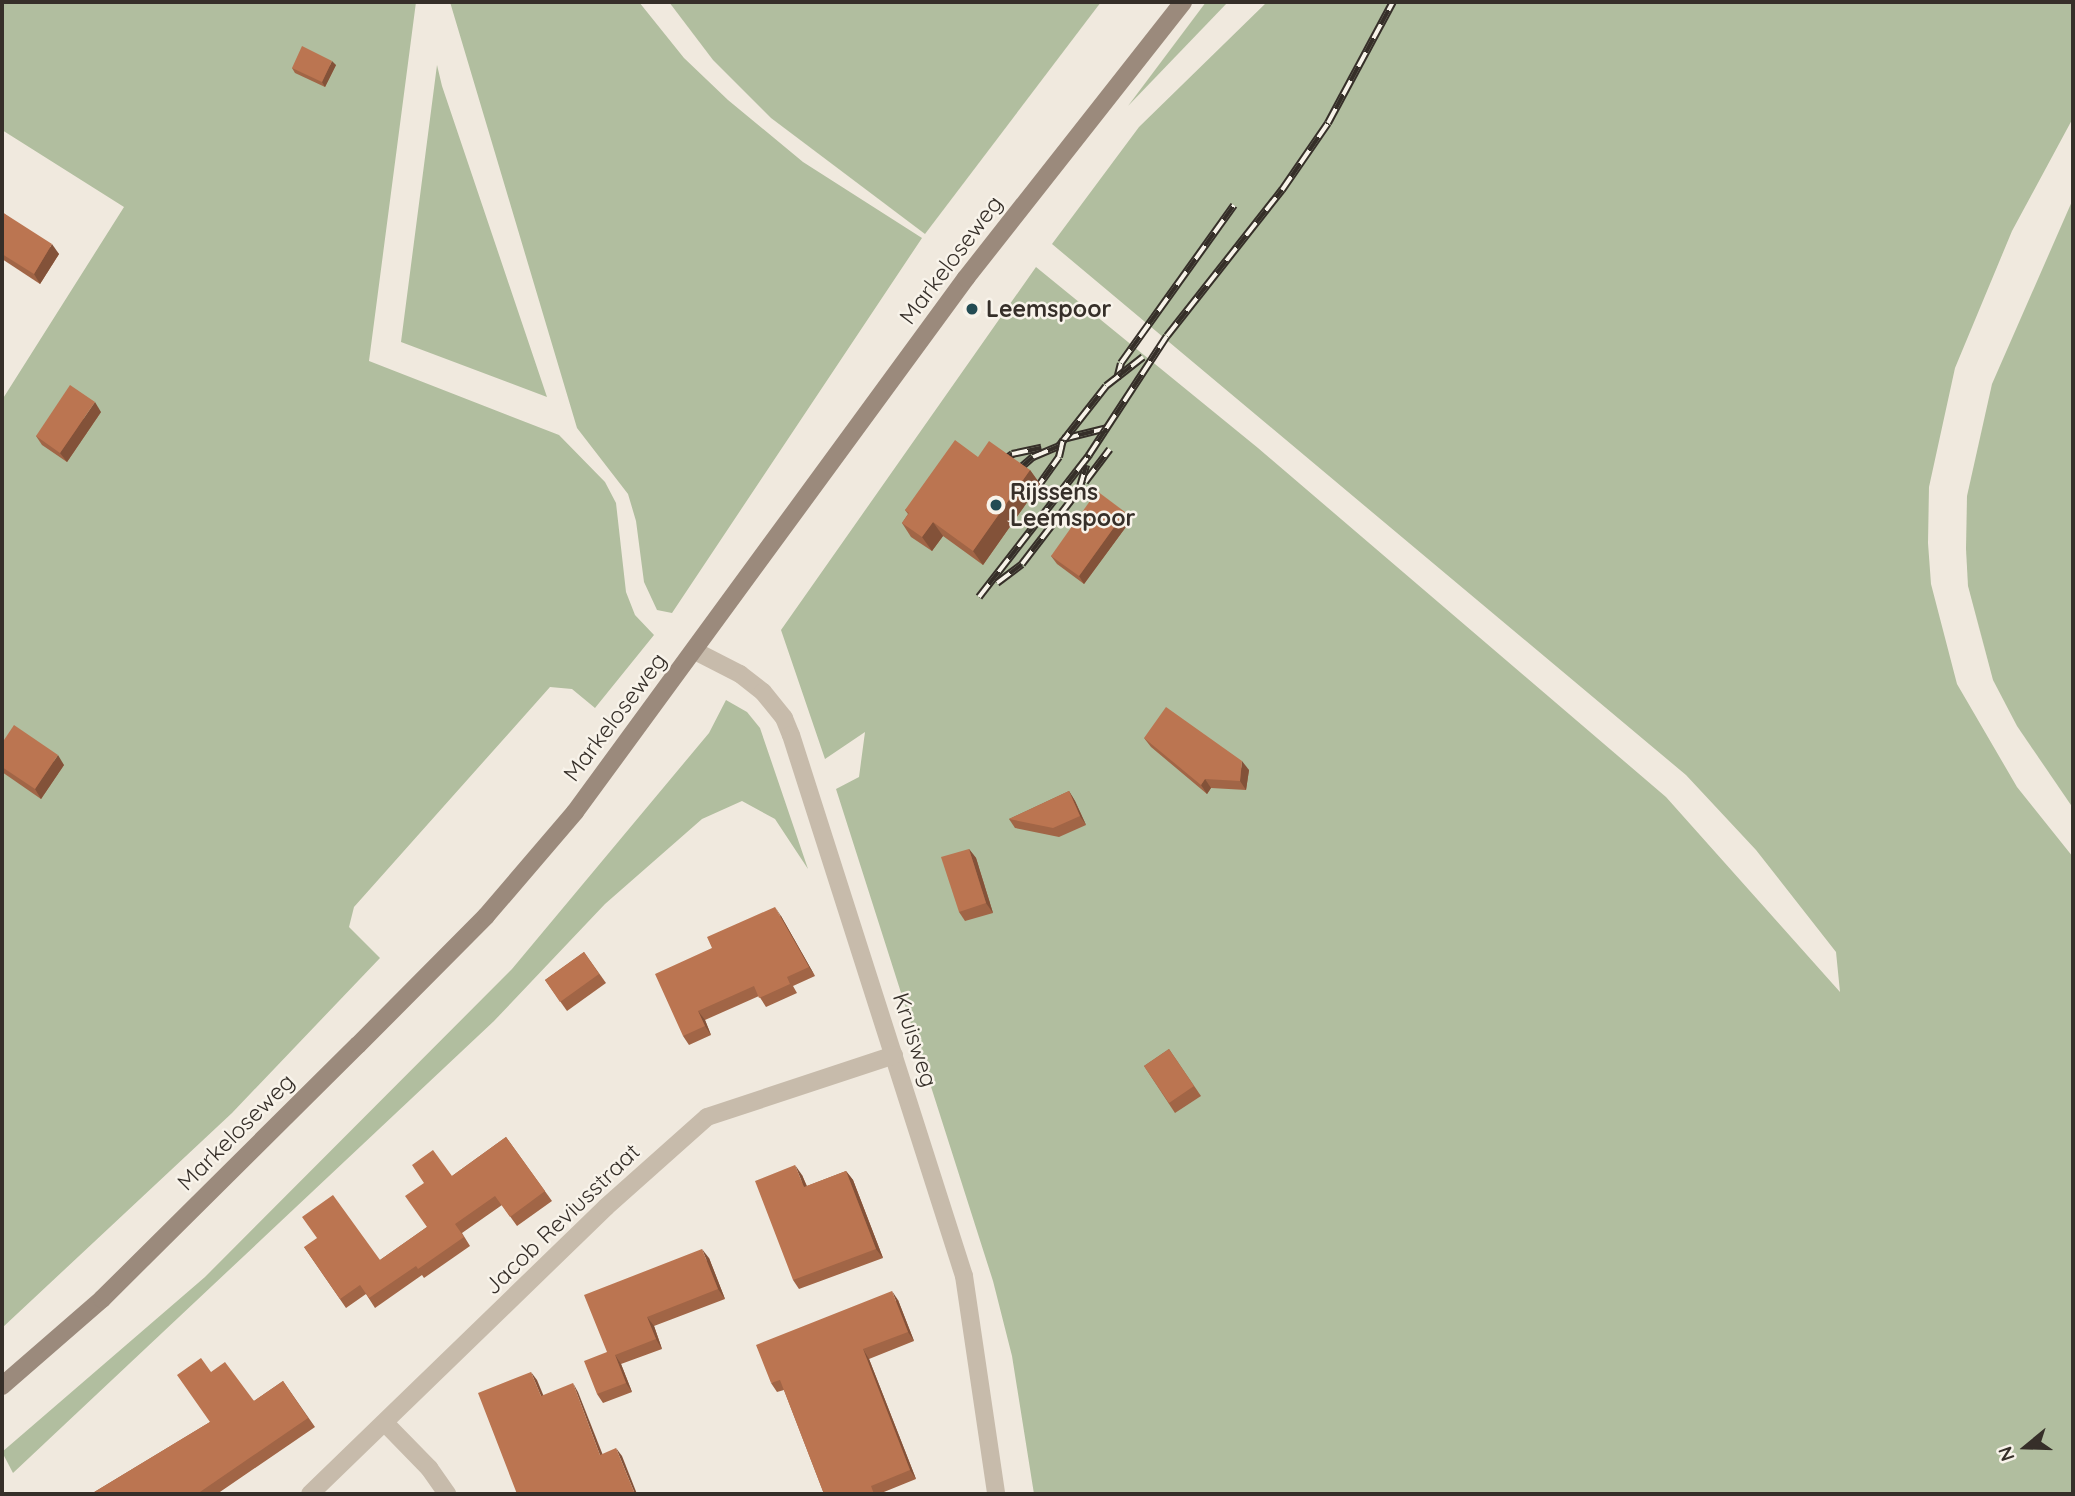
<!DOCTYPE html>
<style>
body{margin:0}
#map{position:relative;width:2075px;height:1496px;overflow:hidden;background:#f0e9de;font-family:Quicksand,sans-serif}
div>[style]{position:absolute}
.green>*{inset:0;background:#b1be9f}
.street>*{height:18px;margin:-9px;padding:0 9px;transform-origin:9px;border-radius:9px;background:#c7bbab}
.secondary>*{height:18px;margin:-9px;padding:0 9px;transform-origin:9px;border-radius:9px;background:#9b8a7c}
.rail>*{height:8px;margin-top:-4px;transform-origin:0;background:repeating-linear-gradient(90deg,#f8f3ea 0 16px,#362f29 0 32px);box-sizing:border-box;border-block:2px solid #362f29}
.wall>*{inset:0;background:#a16546}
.shaded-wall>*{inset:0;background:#835239}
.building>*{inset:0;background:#bb7551}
.dots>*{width:19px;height:19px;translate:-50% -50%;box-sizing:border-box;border:4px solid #f8f3ea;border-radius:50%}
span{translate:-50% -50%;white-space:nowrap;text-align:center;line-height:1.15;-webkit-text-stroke:5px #f8f3ea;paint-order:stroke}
.street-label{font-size:23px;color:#362f29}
.poi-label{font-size:23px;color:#362f29;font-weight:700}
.left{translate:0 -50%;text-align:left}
.frame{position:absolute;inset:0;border:4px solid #362f29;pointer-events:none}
.north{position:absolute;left:1991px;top:1412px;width:70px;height:70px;-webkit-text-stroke:5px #f8f3ea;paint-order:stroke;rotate:251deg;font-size:19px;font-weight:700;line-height:28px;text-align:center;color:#362f29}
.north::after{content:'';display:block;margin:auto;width:24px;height:32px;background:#362f29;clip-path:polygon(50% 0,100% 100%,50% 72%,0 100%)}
</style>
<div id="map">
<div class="green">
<i style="clip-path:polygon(2px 2px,416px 2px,369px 361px,559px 435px,605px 482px,616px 503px,626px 592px,635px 615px,654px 635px,595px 708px,572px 689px,550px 687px,354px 907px,349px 927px,380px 958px,232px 1113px,2px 1328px,2px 400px,124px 207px,2px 130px)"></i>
<i style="clip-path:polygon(450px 2px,639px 2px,684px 58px,728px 100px,803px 162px,922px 238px,672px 613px,657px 610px,644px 582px,636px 521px,628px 494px,577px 428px)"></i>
<i style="clip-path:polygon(669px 2px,1101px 2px,925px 234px,771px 118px,713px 60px)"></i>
<i style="clip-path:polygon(1206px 2px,1228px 2px,1128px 106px)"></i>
<i style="clip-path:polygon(1267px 2px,2073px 3px,2073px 118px,2012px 231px,1955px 368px,1929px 487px,1928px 543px,1931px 584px,1957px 684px,2017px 787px,2073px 857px,2073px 1494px,1034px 1494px,1012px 1356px,993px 1281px,836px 789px,859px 777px,865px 732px,825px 759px,781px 630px,1036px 267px,1258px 448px,1666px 797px,1840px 992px,1836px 952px,1756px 850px,1686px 775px,1052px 244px,1139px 127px)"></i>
<i style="clip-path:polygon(437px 65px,442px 86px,547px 397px,401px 342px)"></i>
<i style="clip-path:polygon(2073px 199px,2073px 808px,2017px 726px,1993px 680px,1968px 586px,1966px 549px,1967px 496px,1992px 384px)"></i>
<i style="clip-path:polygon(726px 700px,747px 712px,760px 728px,808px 869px,775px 819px,742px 801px,702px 819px,605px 904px,494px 1021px,13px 1473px,2px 1452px,205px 1277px,512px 969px,709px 733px)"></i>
</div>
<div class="street">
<i style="left:695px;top:651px;width:51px;rotate:27.1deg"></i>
<i style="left:740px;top:674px;width:29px;rotate:38deg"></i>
<i style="left:763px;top:692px;width:33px;rotate:51deg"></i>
<i style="left:784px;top:718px;width:18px;rotate:68deg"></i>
<i style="left:791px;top:735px;width:568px;rotate:72.27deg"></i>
<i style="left:964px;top:1276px;width:220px;rotate:81.6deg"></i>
<i style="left:386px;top:1424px;width:62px;rotate:45.7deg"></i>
<i style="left:429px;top:1468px;width:32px;rotate:55deg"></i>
<i style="left:310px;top:1494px;width:412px;rotate:-44.1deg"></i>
<i style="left:606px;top:1207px;width:135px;rotate:-41.7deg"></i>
<i style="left:707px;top:1117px;width:197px;rotate:-18.3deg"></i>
</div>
<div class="secondary">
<i style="left:2px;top:1386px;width:133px;rotate:-41deg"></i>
<i style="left:102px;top:1299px;width:361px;rotate:-44.8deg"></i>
<i style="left:358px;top:1045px;width:182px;rotate:-45.2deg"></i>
<i style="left:486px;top:916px;width:137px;rotate:-49.4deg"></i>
<i style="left:575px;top:812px;width:662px;rotate:-53.79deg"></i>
<i style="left:966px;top:278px;width:351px;rotate:-51.8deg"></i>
</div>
<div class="rail">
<i style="left:1117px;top:379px;width:16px;rotate:-76deg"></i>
<i style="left:1121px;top:363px;width:194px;rotate:-54.4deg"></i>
<i style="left:1063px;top:439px;width:45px;rotate:-14deg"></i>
<i style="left:993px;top:468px;width:24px;rotate:-36deg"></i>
<i style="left:1012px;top:454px;width:30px;rotate:-12deg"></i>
<i style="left:1011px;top:476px;width:29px;rotate:-41deg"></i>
<i style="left:1033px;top:457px;width:28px;rotate:-23deg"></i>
<i style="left:1059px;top:446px;width:76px;rotate:-51.9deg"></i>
<i style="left:1106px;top:386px;width:47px;rotate:-38.1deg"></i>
<i style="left:1085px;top:482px;width:41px;rotate:-52.9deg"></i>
<i style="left:1034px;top:492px;width:43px;rotate:-54.5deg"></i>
<i style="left:1059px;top:457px;width:18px;rotate:-77deg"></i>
<i style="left:997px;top:583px;width:31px;rotate:-37deg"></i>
<i style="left:1022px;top:564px;width:93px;rotate:-52.4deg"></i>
<i style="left:1079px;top:490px;width:26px;rotate:-74deg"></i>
<i style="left:979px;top:597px;width:180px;rotate:-52.2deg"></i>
<i style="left:1089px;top:455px;width:142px;rotate:-56.8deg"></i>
<i style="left:1167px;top:336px;width:186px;rotate:-51.8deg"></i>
<i style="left:1282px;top:190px;width:81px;rotate:-55.5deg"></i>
<i style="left:1328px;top:123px;width:137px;rotate:-61.8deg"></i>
</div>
<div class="wall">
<i style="clip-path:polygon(336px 65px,325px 87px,295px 73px,292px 68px)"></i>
<i style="clip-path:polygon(2px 212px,59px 254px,40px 284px,2px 259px)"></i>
<i style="clip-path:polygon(101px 412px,67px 462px,42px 445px,36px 436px)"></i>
<i style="clip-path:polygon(978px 457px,1030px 470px,1040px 484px,983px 565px,943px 536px,932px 551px,911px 537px,902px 523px,908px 514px,905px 510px)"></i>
<i style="clip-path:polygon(1131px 520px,1084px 584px,1057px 564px,1051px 556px)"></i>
<i style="clip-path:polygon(1144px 738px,1249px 770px,1246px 790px,1211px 788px,1207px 794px,1151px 747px)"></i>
<i style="clip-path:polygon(2px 743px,64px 765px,41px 799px,2px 772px)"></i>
<i style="clip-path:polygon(1069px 791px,1075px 801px,1086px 825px,1059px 837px,1015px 828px,1009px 819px)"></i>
<i style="clip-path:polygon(969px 849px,976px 858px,993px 913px,965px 921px,959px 912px)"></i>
<i style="clip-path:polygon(781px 916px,815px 976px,793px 986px,797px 993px,766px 1007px,759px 996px,705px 1020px,711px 1035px,689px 1045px,683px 1036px,712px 948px)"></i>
<i style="clip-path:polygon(584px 952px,606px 983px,567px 1011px,545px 980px)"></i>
<i style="clip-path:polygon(1169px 1049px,1201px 1096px,1175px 1113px,1144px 1066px)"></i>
<i style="clip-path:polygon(506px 1137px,552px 1201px,517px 1226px,502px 1205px,462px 1233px,470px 1246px,424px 1278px,422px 1275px,375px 1308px,366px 1294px,346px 1308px,304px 1247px,380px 1260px,427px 1227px,424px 1183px,452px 1176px)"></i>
<i style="clip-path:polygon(846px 1171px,853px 1180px,883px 1258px,799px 1289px,793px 1280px,802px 1175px,807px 1186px)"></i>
<i style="clip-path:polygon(709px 1258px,725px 1299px,654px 1326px,662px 1349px,621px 1364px,632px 1392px,603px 1403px,597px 1394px,607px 1352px)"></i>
<i style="clip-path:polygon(898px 1300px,914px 1341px,869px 1359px,916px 1479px,879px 1494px,824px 1494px,784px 1390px,777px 1392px,771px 1383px)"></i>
<i style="clip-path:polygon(211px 1372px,254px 1401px,283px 1381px,315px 1427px,217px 1494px,91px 1494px,210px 1422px)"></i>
</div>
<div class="shaded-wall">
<i style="clip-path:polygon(332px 61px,336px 65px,325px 87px,322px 82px)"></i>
<i style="clip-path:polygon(52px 244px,59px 254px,40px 284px,34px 274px)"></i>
<i style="clip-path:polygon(95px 402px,101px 412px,67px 462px,60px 453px)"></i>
<i style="clip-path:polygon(1030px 470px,1040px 484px,983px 565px,973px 551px)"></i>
<i style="clip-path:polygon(1125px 512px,1131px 520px,1084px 584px,1079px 576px)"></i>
<i style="clip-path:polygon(933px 522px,943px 536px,932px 551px,922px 537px)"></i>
<i style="clip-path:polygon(58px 755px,64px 765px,41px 799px,35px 789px)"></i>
<i style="clip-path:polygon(1242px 761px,1249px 770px,1246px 790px,1240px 781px)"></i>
<i style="clip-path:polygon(1205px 779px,1211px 788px,1207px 794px,1201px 785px)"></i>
<i style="clip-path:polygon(1069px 791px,1075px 801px,1086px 825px,1080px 816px)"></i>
<i style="clip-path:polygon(969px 849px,976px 858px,993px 913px,986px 903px)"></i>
<i style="clip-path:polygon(775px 907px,781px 916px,815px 976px,809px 967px)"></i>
<i style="clip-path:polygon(698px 1011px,705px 1020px,711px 1035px,705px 1026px)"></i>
<i style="clip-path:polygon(795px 1165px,802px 1175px,811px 1197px,804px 1187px)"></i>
<i style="clip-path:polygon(846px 1171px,853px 1180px,883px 1258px,876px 1249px)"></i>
<i style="clip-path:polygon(702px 1249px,709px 1258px,725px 1299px,718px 1289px)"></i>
<i style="clip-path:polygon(892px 1291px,898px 1300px,914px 1341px,908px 1332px)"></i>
<i style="clip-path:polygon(647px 1317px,654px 1326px,662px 1349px,656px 1339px)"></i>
<i style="clip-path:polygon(863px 1349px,869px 1359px,916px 1479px,910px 1470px)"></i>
<i style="clip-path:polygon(615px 1355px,621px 1364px,632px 1392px,626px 1383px)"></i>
<i style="clip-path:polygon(531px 1372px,537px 1380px,547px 1404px,541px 1396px)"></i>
<i style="clip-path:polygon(573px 1383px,578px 1392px,606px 1463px,600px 1455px)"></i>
<i style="clip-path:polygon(616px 1448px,622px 1456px,637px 1494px,635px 1494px)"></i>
</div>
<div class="building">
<i style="clip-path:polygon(302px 46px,332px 61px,322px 82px,292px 68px)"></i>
<i style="clip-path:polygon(2px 212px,52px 244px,34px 274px,2px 254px)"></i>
<i style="clip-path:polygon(70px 385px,95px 402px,60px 453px,36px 436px)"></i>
<i style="clip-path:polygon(955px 440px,978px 457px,989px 441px,1030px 470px,973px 551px,933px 522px,922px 537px,902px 523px,909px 513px,905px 510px)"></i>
<i style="clip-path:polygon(1097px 491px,1125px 512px,1079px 576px,1051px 556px)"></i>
<i style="clip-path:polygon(1166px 707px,1242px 761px,1240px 781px,1205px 779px,1201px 785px,1144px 738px)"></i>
<i style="clip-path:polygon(14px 725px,58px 755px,35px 789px,2px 767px,2px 743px)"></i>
<i style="clip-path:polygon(1069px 791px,1080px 816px,1053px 828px,1009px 819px)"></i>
<i style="clip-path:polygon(969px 849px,986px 903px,959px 912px,941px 857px)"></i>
<i style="clip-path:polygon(775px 907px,809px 967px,787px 977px,790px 984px,759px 998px,754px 986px,698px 1011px,705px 1026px,683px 1036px,655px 974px,712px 948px,707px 937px)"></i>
<i style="clip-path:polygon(584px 952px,599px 974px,560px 1002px,545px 980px)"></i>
<i style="clip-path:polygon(1169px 1049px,1194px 1086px,1169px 1103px,1144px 1066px)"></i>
<i style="clip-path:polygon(506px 1137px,545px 1191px,510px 1217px,495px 1196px,455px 1224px,464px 1237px,418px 1269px,416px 1266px,369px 1298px,360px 1285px,340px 1299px,304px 1247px,317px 1238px,302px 1217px,333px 1195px,380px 1260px,427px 1227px,405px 1196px,424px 1183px,412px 1165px,433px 1150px,452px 1176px)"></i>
<i style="clip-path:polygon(795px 1165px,804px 1187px,846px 1171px,876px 1249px,793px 1280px,755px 1181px)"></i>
<i style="clip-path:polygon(702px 1249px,718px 1289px,647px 1317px,656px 1339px,615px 1355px,626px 1383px,597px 1394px,584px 1361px,607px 1352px,584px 1295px)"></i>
<i style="clip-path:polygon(892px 1291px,908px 1332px,863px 1349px,910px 1470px,871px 1486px,874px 1494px,824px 1494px,780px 1380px,771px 1383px,756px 1345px)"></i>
<i style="clip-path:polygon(201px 1358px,211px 1372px,225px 1362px,254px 1401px,283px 1381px,308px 1418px,197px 1494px,91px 1494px,210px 1422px,177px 1375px)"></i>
<i style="clip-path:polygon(531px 1372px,541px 1396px,573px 1383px,600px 1455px,616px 1448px,635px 1494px,517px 1494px,478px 1393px)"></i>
</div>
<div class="dots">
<i style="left:972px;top:309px;background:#234c54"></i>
<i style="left:996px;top:505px;background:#234c54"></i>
</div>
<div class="street-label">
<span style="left:951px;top:260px;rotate:-53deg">Markeloseweg</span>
<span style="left:615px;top:717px;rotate:-53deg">Markeloseweg</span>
<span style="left:915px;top:1040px;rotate:72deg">Kruisweg</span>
<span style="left:236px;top:1132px;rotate:-45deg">Markeloseweg</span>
<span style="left:562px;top:1219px;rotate:-44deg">Jacob Reviusstraat</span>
</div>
<div class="poi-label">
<span class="left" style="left:986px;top:309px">Leemspoor</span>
<span class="left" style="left:1010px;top:505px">Rijssens<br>Leemspoor</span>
</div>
<div class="frame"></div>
<div class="north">N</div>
</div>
